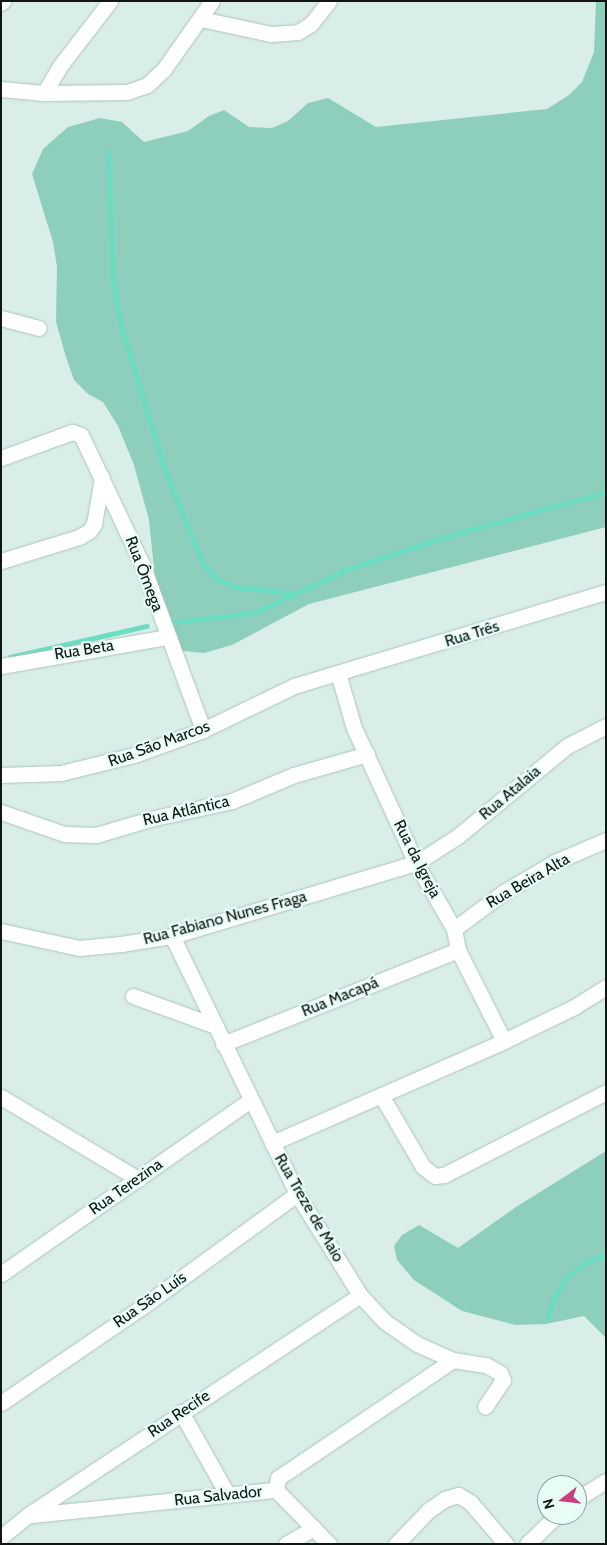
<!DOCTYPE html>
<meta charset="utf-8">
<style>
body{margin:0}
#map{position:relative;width:607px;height:1545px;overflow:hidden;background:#d9eee8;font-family:Cabin,sans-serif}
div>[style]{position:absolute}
.green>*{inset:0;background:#8dcebd}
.stream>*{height:4.5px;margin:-2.25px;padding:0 2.25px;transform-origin:2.25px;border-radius:2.25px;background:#6addc2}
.roads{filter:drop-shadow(0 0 1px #aec3bd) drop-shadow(0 0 1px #aec3bd)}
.street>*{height:15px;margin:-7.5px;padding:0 7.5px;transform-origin:7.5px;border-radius:7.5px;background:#fff}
span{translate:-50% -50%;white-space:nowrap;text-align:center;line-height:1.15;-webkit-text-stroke:4.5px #e6fcf5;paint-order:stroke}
.street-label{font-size:16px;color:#0f1614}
.frame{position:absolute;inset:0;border:2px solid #0f1614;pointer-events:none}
.north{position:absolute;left:537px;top:1475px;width:50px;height:50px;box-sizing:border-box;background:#e6fcf5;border:1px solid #90a09b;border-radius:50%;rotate:254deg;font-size:14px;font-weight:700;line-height:20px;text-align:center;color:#0f1614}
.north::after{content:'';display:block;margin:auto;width:18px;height:22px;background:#c7407f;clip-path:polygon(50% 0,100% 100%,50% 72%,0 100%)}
</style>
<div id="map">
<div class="green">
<i style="clip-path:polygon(596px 1px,606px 1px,606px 527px,309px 604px,232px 645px,204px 653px,183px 651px,166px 635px,158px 607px,149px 520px,134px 465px,118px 426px,103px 402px,88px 394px,74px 380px,66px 357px,56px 322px,57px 267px,53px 242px,32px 174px,43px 149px,68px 127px,100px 118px,122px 122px,144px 142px,188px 131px,209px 116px,224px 110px,249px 127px,272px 128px,288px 121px,308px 103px,328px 98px,376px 127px,547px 109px,569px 95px,582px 82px,594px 52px)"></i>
<i style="clip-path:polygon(606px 1151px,606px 1338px,584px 1316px,546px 1324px,516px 1325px,462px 1311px,414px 1280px,397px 1260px,394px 1246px,402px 1235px,419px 1225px,458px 1248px,516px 1207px)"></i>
</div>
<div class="stream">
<i style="left:109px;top:152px;width:127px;rotate:88.2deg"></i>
<i style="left:113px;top:279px;width:47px;rotate:80.1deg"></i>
<i style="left:121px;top:325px;width:147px;rotate:73deg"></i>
<i style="left:164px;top:466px;width:57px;rotate:68.4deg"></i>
<i style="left:185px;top:519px;width:50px;rotate:67.6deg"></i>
<i style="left:204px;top:565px;width:21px;rotate:45deg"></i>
<i style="left:219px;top:580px;width:18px;rotate:22deg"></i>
<i style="left:236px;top:587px;width:55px;rotate:6.2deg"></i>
<i style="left:166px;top:623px;width:89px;rotate:-6.5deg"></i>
<i style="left:254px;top:613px;width:102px;rotate:-25.1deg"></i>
<i style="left:346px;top:570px;width:104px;rotate:-18.4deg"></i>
<i style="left:445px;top:537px;width:167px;rotate:-15.6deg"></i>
<i style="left:10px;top:657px;width:140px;rotate:-12.8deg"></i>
<i style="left:548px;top:1319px;width:20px;rotate:-75deg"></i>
<i style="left:553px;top:1300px;width:28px;rotate:-58deg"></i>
<i style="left:568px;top:1276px;width:26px;rotate:-37deg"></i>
<i style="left:589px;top:1260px;width:17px;rotate:-13deg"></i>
</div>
<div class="roads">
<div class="street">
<i style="left:1px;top:3px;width:3px;rotate:-45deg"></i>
<i style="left:201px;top:19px;width:72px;rotate:12.1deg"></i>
<i style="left:271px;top:34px;width:27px;rotate:-4deg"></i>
<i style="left:298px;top:32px;width:15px;rotate:-32deg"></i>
<i style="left:311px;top:24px;width:29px;rotate:-52deg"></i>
<i style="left:1px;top:89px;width:43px;rotate:5.3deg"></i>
<i style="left:44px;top:93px;width:83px;rotate:-0.7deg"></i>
<i style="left:127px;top:92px;width:21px;rotate:-19deg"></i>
<i style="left:147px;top:85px;width:23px;rotate:-43deg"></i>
<i style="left:164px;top:69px;width:83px;rotate:-54.8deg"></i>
<i style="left:44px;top:93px;width:31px;rotate:-59deg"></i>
<i style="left:60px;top:66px;width:82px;rotate:-52.4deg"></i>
<i style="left:1px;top:318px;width:39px;rotate:15deg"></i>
<i style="left:1px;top:458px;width:76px;rotate:-20.1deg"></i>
<i style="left:72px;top:432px;width:9px;rotate:18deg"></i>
<i style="left:81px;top:435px;width:143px;rotate:64.7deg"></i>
<i style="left:142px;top:564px;width:177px;rotate:69.8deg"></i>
<i style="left:1px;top:561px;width:82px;rotate:-17.1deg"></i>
<i style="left:79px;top:537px;width:12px;rotate:-31deg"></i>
<i style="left:89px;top:531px;width:9px;rotate:-54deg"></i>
<i style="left:94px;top:524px;width:47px;rotate:-80.1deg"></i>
<i style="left:1px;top:666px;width:169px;rotate:-9.9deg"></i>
<i style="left:338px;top:673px;width:57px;rotate:73.8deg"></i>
<i style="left:354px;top:728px;width:149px;rotate:65.3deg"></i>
<i style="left:416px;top:863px;width:76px;rotate:60.1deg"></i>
<i style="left:454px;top:929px;width:21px;rotate:79deg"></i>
<i style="left:458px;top:950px;width:102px;rotate:63.2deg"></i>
<i style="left:1px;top:775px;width:60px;rotate:-1.9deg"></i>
<i style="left:61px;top:773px;width:75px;rotate:-13.9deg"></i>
<i style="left:134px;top:755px;width:73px;rotate:-19.9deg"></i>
<i style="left:203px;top:730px;width:101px;rotate:-25.8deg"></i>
<i style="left:294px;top:686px;width:326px;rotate:-16.8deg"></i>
<i style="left:1px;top:812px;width:67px;rotate:19.2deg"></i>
<i style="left:64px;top:834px;width:32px;rotate:2deg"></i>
<i style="left:96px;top:835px;width:56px;rotate:-16.5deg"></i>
<i style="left:150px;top:819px;width:84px;rotate:-12.4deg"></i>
<i style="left:232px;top:801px;width:67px;rotate:-22.8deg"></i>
<i style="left:294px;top:775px;width:76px;rotate:-16deg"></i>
<i style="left:454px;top:929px;width:62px;rotate:-36.5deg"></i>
<i style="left:504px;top:892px;width:59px;rotate:-30.5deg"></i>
<i style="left:555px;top:862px;width:56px;rotate:-23.3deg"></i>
<i style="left:1px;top:931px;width:80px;rotate:12.3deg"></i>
<i style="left:79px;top:948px;width:42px;rotate:-5.4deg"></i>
<i style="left:121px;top:944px;width:52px;rotate:-8.9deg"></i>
<i style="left:172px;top:936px;width:255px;rotate:-16.7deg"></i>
<i style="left:416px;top:863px;width:50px;rotate:-32.7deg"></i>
<i style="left:458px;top:836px;width:141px;rotate:-39.5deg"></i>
<i style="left:567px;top:746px;width:44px;rotate:-27.1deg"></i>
<i style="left:172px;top:936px;width:287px;rotate:64.1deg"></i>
<i style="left:297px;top:1194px;width:119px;rotate:58deg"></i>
<i style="left:360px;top:1295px;width:35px;rotate:47deg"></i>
<i style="left:384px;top:1321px;width:40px;rotate:34.9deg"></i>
<i style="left:417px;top:1344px;width:39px;rotate:24deg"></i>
<i style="left:453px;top:1360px;width:33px;rotate:9deg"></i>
<i style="left:486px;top:1365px;width:16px;rotate:30deg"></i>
<i style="left:500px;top:1373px;width:8px;rotate:67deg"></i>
<i style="left:503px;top:1380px;width:32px;rotate:124deg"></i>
<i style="left:133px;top:996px;width:85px;rotate:19.9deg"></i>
<i style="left:223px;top:1044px;width:253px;rotate:-21.8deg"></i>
<i style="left:381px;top:1095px;width:83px;rotate:59.7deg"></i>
<i style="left:423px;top:1167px;width:15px;rotate:37deg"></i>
<i style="left:435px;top:1176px;width:9px;rotate:-6deg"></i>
<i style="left:444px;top:1175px;width:182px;rotate:-27.1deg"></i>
<i style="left:1px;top:1097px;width:160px;rotate:30.9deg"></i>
<i style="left:272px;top:1143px;width:253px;rotate:-23.7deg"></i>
<i style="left:504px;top:1041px;width:78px;rotate:-25.9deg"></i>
<i style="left:574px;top:1007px;width:38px;rotate:-32deg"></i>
<i style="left:1px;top:1274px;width:304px;rotate:-34.9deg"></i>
<i style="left:1px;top:1403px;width:176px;rotate:-34.3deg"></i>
<i style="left:146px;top:1304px;width:187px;rotate:-36.1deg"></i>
<i style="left:181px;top:1412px;width:95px;rotate:60.5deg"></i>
<i style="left:276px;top:1490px;width:12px;rotate:-81deg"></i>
<i style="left:278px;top:1478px;width:211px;rotate:-34deg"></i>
<i style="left:276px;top:1490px;width:76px;rotate:45.5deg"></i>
<i style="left:577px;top:1499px;width:34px;rotate:-32deg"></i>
<i style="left:32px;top:1515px;width:245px;rotate:-5.9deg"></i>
<i style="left:1px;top:1537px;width:35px;rotate:-39deg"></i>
<i style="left:28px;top:1515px;width:398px;rotate:-33.5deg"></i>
<i style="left:286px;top:1544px;width:32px;rotate:-30deg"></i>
<i style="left:396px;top:1544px;width:47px;rotate:-45.9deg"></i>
<i style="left:429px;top:1510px;width:19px;rotate:-35deg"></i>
<i style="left:445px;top:1499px;width:14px;rotate:-17deg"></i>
<i style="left:458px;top:1495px;width:14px;rotate:30deg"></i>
<i style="left:470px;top:1502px;width:55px;rotate:49.4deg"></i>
<i style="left:527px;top:1544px;width:42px;rotate:-44deg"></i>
</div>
</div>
<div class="street-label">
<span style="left:144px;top:574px;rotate:69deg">Rua Ômega</span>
<span style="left:472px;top:634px;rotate:-17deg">Rua Três</span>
<span style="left:84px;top:650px;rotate:-9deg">Rua Beta</span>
<span style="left:159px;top:744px;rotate:-20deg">Rua São Marcos</span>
<span style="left:510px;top:793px;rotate:-40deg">Rua Atalaia</span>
<span style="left:186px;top:811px;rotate:-13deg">Rua Atlântica</span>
<span style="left:417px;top:859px;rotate:63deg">Rua da Igreja</span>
<span style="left:528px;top:881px;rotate:-30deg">Rua Beira Alta</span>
<span style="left:225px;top:918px;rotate:-15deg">Rua Fabiano Nunes Fraga</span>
<span style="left:340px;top:997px;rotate:-22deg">Rua Macapá</span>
<span style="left:126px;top:1187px;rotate:-35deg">Rua Terezina</span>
<span style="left:309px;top:1208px;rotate:60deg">Rua Treze de Maio</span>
<span style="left:150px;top:1300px;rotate:-35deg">Rua São Luís</span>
<span style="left:179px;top:1414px;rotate:-34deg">Rua Recife</span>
<span style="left:218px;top:1496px;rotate:-6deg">Rua Salvador</span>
</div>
<div class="frame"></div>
<div class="north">N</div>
</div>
